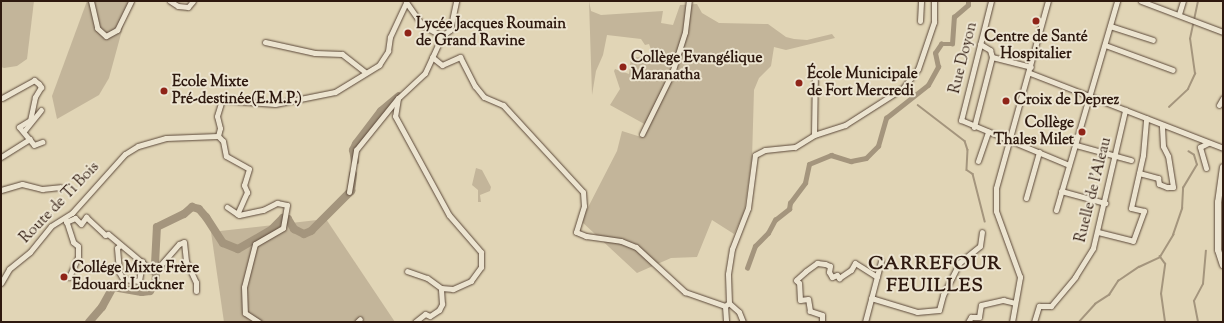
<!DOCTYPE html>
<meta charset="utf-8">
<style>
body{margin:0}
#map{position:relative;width:1224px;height:323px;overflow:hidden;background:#e1d5b6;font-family:"Sorts Mill Goudy",serif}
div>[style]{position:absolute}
.green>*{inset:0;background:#c3b59a}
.stream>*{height:1.5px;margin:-0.75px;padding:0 0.75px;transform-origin:0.75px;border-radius:0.75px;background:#a4957d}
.canal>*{height:4.5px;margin:-2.25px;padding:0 2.25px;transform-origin:2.25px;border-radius:2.25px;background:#a4957d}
.river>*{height:8px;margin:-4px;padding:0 4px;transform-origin:4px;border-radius:4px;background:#a4957d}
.roads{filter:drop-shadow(0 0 1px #5b4839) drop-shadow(0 0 1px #5b4839)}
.minor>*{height:5px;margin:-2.5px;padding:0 2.5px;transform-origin:2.5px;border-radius:2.5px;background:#ece4d0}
.tertiary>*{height:6px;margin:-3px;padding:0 3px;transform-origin:3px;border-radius:3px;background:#ece4d0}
.dots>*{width:11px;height:11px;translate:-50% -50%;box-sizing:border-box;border:2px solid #ece4d0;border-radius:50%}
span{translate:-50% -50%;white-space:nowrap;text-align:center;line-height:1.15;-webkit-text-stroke:4px #ece4d0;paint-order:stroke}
.poi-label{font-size:15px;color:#2e190f;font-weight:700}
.left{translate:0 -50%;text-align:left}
.right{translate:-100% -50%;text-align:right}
.street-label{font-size:15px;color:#2e190f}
.district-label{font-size:19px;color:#2e190f;font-weight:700;letter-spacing:1px}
.frame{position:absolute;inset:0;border:2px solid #2e190f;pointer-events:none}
</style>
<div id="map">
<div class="green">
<i style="clip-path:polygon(1px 1px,34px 1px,27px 59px,17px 66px,4px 68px,1px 67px)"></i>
<i style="clip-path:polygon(87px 1px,130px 1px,109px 78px,99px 95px,57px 119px,52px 96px)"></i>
<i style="clip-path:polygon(589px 1px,591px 11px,601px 15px,663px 11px,661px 23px,673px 25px,680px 5px,697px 4px,702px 13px,719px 23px,768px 24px,786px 37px,794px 39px,807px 40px,832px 34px,835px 38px,786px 50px,774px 47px,771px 66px,759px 78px,754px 90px,752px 159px,744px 213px,734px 234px,712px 220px,697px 257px,671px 258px,637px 273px,581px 221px,617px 151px,622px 131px,641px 137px,648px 126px,610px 105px,620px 89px,614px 71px,615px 69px,629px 74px,631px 58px,653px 55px,649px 44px,645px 45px,641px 39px,607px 35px,603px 55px,596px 71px,592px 95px)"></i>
<i style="clip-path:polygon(476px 168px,482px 170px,491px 187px,490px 191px,480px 195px,481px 202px,478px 202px,478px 190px,472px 185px)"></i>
<i style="clip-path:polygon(326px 219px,395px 322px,224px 322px,211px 232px)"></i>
</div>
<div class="stream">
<i style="left:918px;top:105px;width:59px;rotate:37.5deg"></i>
<i style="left:965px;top:141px;width:9px;rotate:72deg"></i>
<i style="left:968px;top:150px;width:20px;rotate:93deg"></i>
<i style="left:967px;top:170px;width:7px;rotate:34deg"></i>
<i style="left:973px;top:174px;width:49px;rotate:75.7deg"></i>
<i style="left:1169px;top:107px;width:26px;rotate:-43deg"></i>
<i style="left:1188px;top:89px;width:17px;rotate:-65deg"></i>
<i style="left:1195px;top:74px;width:35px;rotate:-98deg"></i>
<i style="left:1190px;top:39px;width:39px;rotate:-78deg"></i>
<i style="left:1079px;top:322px;width:24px;rotate:-48deg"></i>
<i style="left:1095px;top:304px;width:17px;rotate:-33deg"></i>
<i style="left:1109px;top:295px;width:17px;rotate:-57deg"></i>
<i style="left:1118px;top:281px;width:25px;rotate:-34deg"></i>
<i style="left:1139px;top:267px;width:23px;rotate:-25deg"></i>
<i style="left:1165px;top:322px;width:28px;rotate:-98deg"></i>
<i style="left:1161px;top:294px;width:30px;rotate:-82deg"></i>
<i style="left:1165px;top:264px;width:9px;rotate:-126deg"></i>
<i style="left:1160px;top:257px;width:26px;rotate:-59deg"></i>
<i style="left:1173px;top:235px;width:28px;rotate:-71deg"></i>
<i style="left:1182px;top:209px;width:21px;rotate:-87deg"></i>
<i style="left:1183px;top:188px;width:27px;rotate:-59deg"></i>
<i style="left:1197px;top:165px;width:10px;rotate:-107deg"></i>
<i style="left:1194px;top:155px;width:6px;rotate:-149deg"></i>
<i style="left:1198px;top:322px;width:21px;rotate:-101deg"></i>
<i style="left:1194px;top:301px;width:19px;rotate:-62deg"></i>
<i style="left:1203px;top:284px;width:33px;rotate:-85deg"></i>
</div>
<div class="canal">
<i style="left:747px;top:268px;width:23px;rotate:-70deg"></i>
<i style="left:755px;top:246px;width:18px;rotate:-45deg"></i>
<i style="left:768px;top:233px;width:15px;rotate:-62deg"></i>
<i style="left:775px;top:220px;width:18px;rotate:-38deg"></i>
<i style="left:789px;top:209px;width:6px;rotate:-81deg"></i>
<i style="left:790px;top:203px;width:25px;rotate:-53deg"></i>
<i style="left:805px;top:183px;width:19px;rotate:-78deg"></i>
<i style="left:809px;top:164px;width:24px;rotate:-22deg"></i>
<i style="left:831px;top:155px;width:21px;rotate:17deg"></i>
<i style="left:851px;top:161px;width:15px;rotate:-11deg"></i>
<i style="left:866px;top:158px;width:17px;rotate:-45deg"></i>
<i style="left:878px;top:146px;width:29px;rotate:-74deg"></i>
<i style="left:886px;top:118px;width:53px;rotate:-38.2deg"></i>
<i style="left:928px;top:85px;width:21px;rotate:-61deg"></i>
<i style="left:938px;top:67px;width:14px;rotate:-102deg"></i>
<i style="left:935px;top:53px;width:11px;rotate:-56deg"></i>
<i style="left:941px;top:44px;width:11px"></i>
<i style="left:952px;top:44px;width:27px;rotate:-86deg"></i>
<i style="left:954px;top:17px;width:18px;rotate:-41deg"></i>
<i style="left:968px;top:5px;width:4px;rotate:-90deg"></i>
</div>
<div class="river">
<i style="left:355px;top:161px;width:11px;rotate:-100deg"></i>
<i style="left:353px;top:150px;width:7px;rotate:-63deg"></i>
<i style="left:356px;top:144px;width:41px;rotate:-52.9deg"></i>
<i style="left:381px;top:111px;width:23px;rotate:-40deg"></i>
<i style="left:155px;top:264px;width:37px;rotate:-87deg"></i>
<i style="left:157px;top:227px;width:30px;rotate:-26deg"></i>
<i style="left:184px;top:214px;width:11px;rotate:-41deg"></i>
<i style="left:192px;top:207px;width:7px;rotate:16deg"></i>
<i style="left:199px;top:209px;width:11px;rotate:49deg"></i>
<i style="left:206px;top:217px;width:31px;rotate:57deg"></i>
<i style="left:223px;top:243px;width:16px;rotate:22deg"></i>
<i style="left:238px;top:249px;width:39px;rotate:-30deg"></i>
<i style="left:272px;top:229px;width:16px;rotate:-45deg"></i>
<i style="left:283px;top:218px;width:5px;rotate:11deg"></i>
<i style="left:288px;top:219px;width:12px;rotate:59deg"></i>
<i style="left:294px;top:229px;width:11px;rotate:27deg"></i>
<i style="left:304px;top:234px;width:8px;rotate:-23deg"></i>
<i style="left:311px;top:231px;width:57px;rotate:-45deg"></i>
<i style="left:351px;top:191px;width:17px;rotate:-83deg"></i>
<i style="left:89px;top:322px;width:20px;rotate:-49deg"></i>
<i style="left:102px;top:307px;width:23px;rotate:-61deg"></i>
<i style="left:113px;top:287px;width:29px;rotate:10deg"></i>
<i style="left:142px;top:292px;width:8px;rotate:-7deg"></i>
<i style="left:150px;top:291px;width:9px;rotate:-54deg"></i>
<i style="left:155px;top:284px;width:9px;rotate:-84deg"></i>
</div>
<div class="roads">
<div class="minor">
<i style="left:91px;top:1px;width:28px;rotate:77deg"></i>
<i style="left:97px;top:28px;width:12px;rotate:42deg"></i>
<i style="left:106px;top:36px;width:13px;rotate:-29deg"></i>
<i style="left:117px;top:30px;width:32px;rotate:-64deg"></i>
<i style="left:170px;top:1px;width:9px;rotate:32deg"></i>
<i style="left:178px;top:6px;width:10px;rotate:6deg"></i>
<i style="left:188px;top:7px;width:8px;rotate:-50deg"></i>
<i style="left:991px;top:1px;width:123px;rotate:104.1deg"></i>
<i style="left:961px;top:120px;width:117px;rotate:22.6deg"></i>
<i style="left:1141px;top:1px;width:88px;rotate:20.7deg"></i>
<i style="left:406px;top:2px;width:28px;rotate:55deg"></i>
<i style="left:422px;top:25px;width:23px;rotate:29deg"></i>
<i style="left:442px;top:36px;width:41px;rotate:114.7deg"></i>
<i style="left:425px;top:73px;width:37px;rotate:137deg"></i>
<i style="left:398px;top:98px;width:18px;rotate:99deg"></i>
<i style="left:395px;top:116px;width:113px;rotate:61.4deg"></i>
<i style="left:449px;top:215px;width:49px;rotate:49.1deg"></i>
<i style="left:481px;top:252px;width:15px;rotate:90deg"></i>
<i style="left:481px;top:267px;width:17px;rotate:126deg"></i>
<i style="left:471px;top:281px;width:20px;rotate:156deg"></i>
<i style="left:453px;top:289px;width:12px;rotate:-175deg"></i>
<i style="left:441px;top:288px;width:17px;rotate:-144deg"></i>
<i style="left:427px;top:278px;width:21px;rotate:-161deg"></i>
<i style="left:1179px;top:14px;width:14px;rotate:-73deg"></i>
<i style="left:920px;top:21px;width:20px;rotate:-87deg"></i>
<i style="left:1110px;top:26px;width:45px;rotate:18deg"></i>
<i style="left:442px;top:36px;width:10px;rotate:-37deg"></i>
<i style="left:450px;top:30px;width:30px;rotate:-78deg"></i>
<i style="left:265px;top:42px;width:51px;rotate:12.4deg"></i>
<i style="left:315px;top:53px;width:27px;rotate:2deg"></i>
<i style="left:342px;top:54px;width:29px;rotate:38deg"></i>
<i style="left:980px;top:44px;width:12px;rotate:31deg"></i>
<i style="left:990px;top:50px;width:7px;rotate:74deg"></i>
<i style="left:992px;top:57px;width:40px;rotate:14.4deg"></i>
<i style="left:1105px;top:45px;width:72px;rotate:20.2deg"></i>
<i style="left:432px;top:57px;width:13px;rotate:39deg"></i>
<i style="left:442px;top:65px;width:20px;rotate:-24deg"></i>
<i style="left:460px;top:57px;width:33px;rotate:63deg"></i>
<i style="left:475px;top:86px;width:14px;rotate:51deg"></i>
<i style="left:484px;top:97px;width:21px;rotate:23deg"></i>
<i style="left:503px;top:105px;width:118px;rotate:47.4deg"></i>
<i style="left:583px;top:192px;width:14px;rotate:86deg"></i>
<i style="left:584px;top:206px;width:27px;rotate:107deg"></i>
<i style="left:576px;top:232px;width:11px;rotate:22deg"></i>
<i style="left:586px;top:236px;width:35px;rotate:8deg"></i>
<i style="left:621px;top:241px;width:16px;rotate:22deg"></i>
<i style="left:636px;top:247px;width:67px;rotate:42.6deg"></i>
<i style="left:685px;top:292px;width:42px;rotate:19.3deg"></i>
<i style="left:725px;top:306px;width:5px;rotate:-37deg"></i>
<i style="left:1030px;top:73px;width:207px;rotate:21.2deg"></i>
<i style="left:2px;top:98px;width:37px;rotate:-29deg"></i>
<i style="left:34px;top:80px;width:6px;rotate:39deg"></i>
<i style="left:39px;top:84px;width:4px;rotate:56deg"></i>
<i style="left:41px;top:87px;width:12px;rotate:121deg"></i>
<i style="left:35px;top:97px;width:24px;rotate:102deg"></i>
<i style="left:30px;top:120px;width:13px;rotate:148deg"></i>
<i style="left:19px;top:127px;width:23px;rotate:50deg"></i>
<i style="left:34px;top:145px;width:9px;rotate:-21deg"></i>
<i style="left:1219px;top:105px;width:8px;rotate:-60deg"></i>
<i style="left:974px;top:127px;width:72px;rotate:-75.6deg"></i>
<i style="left:24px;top:131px;width:27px;rotate:-51deg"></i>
<i style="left:642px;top:134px;width:68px;rotate:-63.8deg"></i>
<i style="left:672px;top:73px;width:43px;rotate:-72.4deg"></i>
<i style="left:685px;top:32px;width:31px;rotate:-83deg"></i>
<i style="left:814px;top:135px;width:62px;rotate:-89.1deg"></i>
<i style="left:218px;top:136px;width:7px;rotate:45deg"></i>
<i style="left:223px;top:141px;width:15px;rotate:79deg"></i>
<i style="left:226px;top:156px;width:26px;rotate:29deg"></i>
<i style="left:249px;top:169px;width:17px;rotate:107deg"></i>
<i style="left:244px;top:185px;width:8px;rotate:67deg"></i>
<i style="left:247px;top:192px;width:24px;rotate:114deg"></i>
<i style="left:1076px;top:145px;width:57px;rotate:15.3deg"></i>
<i style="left:1px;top:157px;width:34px;rotate:-32deg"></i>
<i style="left:978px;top:161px;width:31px;rotate:-71deg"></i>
<i style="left:1206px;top:168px;width:22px;rotate:-106deg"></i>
<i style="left:1200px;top:147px;width:9px;rotate:-27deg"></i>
<i style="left:1139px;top:173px;width:20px;rotate:15deg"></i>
<i style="left:1158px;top:178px;width:6px;rotate:81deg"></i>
<i style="left:1159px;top:184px;width:9px;rotate:21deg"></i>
<i style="left:1167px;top:187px;width:6px"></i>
<i style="left:1173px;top:187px;width:31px;rotate:-99deg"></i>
<i style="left:1168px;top:156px;width:11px;rotate:-117deg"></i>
<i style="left:1163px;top:146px;width:21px;rotate:-93deg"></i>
<i style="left:1px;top:190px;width:22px;rotate:-16deg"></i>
<i style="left:22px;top:184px;width:21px;rotate:14deg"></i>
<i style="left:42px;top:189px;width:18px;rotate:-6deg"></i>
<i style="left:1061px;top:191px;width:46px;rotate:15.3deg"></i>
<i style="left:349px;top:192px;width:43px;rotate:-80.5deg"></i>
<i style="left:356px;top:150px;width:67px;rotate:-51.1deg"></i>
<i style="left:1026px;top:198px;width:48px;rotate:-74.2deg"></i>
<i style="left:227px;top:207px;width:14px;rotate:34deg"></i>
<i style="left:239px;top:215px;width:25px;rotate:-12deg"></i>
<i style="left:263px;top:210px;width:16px;rotate:-27deg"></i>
<i style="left:277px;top:203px;width:10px;rotate:11deg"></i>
<i style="left:287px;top:205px;width:23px;rotate:100deg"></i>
<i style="left:283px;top:228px;width:32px;rotate:150deg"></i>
<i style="left:255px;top:244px;width:44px;rotate:104.3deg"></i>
<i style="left:244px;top:287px;width:26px;rotate:88deg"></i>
<i style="left:245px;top:313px;width:17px;rotate:33deg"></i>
<i style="left:1056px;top:210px;width:218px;rotate:-73.7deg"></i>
<i style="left:66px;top:220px;width:23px;rotate:72deg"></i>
<i style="left:73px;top:242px;width:6px;rotate:39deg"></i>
<i style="left:78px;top:246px;width:11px;rotate:90deg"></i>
<i style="left:78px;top:257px;width:22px;rotate:114deg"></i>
<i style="left:66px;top:222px;width:10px;rotate:-24deg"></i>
<i style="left:75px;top:218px;width:8px;rotate:45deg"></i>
<i style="left:81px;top:224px;width:9px;rotate:-54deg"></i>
<i style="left:86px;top:217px;width:26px;rotate:43deg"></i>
<i style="left:105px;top:235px;width:3px;rotate:-18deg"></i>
<i style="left:108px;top:234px;width:56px;rotate:39.9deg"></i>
<i style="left:151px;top:270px;width:7px;rotate:-16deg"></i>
<i style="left:158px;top:268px;width:32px;rotate:-49deg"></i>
<i style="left:179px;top:244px;width:5px;rotate:-22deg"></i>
<i style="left:184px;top:242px;width:19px;rotate:84deg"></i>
<i style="left:186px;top:261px;width:23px;rotate:65deg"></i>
<i style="left:196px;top:282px;width:9px;rotate:90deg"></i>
<i style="left:1098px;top:232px;width:36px;rotate:14deg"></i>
<i style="left:1133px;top:241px;width:32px;rotate:-70deg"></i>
<i style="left:1144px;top:211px;width:13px;rotate:-167deg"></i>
<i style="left:1131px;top:208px;width:54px;rotate:-77.2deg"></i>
<i style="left:1143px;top:155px;width:37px;rotate:-85deg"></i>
<i style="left:120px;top:245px;width:4px;rotate:135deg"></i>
<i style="left:117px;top:248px;width:24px;rotate:85deg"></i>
<i style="left:119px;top:272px;width:8px;rotate:60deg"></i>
<i style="left:123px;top:279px;width:16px;rotate:7deg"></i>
<i style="left:139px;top:281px;width:20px;rotate:-81deg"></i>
<i style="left:1px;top:283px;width:16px;rotate:-60deg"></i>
<i style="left:9px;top:269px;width:27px;rotate:-39deg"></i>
<i style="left:30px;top:252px;width:33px;rotate:-51deg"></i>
<i style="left:51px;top:226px;width:25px;rotate:-32deg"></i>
<i style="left:72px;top:213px;width:79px;rotate:-48.1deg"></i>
<i style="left:125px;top:154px;width:15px;rotate:-32deg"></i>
<i style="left:138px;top:146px;width:29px;rotate:-16deg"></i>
<i style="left:166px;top:138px;width:52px;rotate:-2.2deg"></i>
<i style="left:218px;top:136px;width:8px;rotate:-76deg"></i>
<i style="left:220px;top:128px;width:12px;rotate:-104deg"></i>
<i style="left:217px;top:116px;width:17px;rotate:-73deg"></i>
<i style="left:222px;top:100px;width:53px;rotate:4.3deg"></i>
<i style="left:275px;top:104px;width:61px;rotate:-11.3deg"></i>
<i style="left:335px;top:92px;width:52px;rotate:-31.5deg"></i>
<i style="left:379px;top:65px;width:17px;rotate:-57deg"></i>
<i style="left:388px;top:51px;width:14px;rotate:-82deg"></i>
<i style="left:390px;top:37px;width:38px;rotate:-65deg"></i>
<i style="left:871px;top:298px;width:48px;rotate:16.9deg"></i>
<i style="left:917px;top:312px;width:22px;rotate:-5deg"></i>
<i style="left:939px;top:310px;width:16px;rotate:-75deg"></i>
<i style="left:943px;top:295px;width:36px;rotate:-63deg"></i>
<i style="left:959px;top:263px;width:27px;rotate:-39deg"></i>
<i style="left:980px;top:246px;width:14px;rotate:-82deg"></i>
<i style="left:725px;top:306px;width:16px;rotate:86deg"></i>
<i style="left:357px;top:322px;width:4px;rotate:-45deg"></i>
<i style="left:415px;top:322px;width:13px;rotate:-39deg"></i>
<i style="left:425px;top:314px;width:5px;rotate:22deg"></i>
<i style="left:430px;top:316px;width:11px;rotate:-34deg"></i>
<i style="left:439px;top:310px;width:7px;rotate:-63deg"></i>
<i style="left:442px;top:304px;width:16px;rotate:-94deg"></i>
<i style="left:743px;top:322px;width:11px;rotate:-112deg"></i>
<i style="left:739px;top:312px;width:13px;rotate:-138deg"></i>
<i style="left:729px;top:303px;width:29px;rotate:-92deg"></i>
<i style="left:728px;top:274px;width:25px;rotate:-81deg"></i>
<i style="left:732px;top:249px;width:44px;rotate:-68.7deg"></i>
<i style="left:748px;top:208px;width:53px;rotate:-82.5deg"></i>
<i style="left:755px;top:155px;width:11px;rotate:-27deg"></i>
<i style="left:765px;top:150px;width:30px;rotate:-6deg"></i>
<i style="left:795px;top:147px;width:22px;rotate:-32deg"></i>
<i style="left:814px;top:135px;width:33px;rotate:-18deg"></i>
<i style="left:845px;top:125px;width:69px;rotate:-32.5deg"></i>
<i style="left:903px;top:88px;width:24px;rotate:-52deg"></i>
<i style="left:918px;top:69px;width:50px;rotate:-71.2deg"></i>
<i style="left:934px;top:22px;width:21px;rotate:-90deg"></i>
<i style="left:822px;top:322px;width:7px;rotate:-90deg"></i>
<i style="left:822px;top:315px;width:13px;rotate:-162deg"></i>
<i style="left:810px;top:311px;width:12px;rotate:-99deg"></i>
<i style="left:808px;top:299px;width:8px;rotate:173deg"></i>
<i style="left:800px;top:300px;width:17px;rotate:-93deg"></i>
<i style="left:799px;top:283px;width:4px;rotate:-135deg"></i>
<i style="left:796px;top:280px;width:13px;rotate:-42deg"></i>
<i style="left:806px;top:271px;width:14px;rotate:-36deg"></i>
<i style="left:817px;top:263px;width:8px;rotate:7deg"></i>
<i style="left:825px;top:264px;width:5px;rotate:22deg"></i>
<i style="left:830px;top:266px;width:6px;rotate:99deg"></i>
<i style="left:829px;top:272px;width:6px;rotate:59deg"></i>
<i style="left:832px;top:277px;width:5px;rotate:-22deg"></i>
<i style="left:837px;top:275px;width:4px;rotate:56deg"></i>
<i style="left:839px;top:278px;width:14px;rotate:-34deg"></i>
<i style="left:851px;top:270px;width:8px;rotate:-60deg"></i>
<i style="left:855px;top:263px;width:26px;rotate:32deg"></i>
<i style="left:865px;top:322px;width:63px;rotate:-75.3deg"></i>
<i style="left:968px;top:322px;width:6px;rotate:-59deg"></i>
<i style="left:971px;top:317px;width:8px"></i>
<i style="left:979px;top:317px;width:12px;rotate:-81deg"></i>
<i style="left:981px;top:305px;width:23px;rotate:-13deg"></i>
<i style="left:1003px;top:300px;width:12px;rotate:14deg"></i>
<i style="left:1012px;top:322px;width:46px;rotate:-79.9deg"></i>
<i style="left:1020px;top:277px;width:70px;rotate:-110deg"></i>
<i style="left:996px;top:211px;width:23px;rotate:-90deg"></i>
<i style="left:996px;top:188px;width:194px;rotate:-74.5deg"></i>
<i style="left:1034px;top:322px;width:17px;rotate:-73deg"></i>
<i style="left:1039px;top:306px;width:12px"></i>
<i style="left:1051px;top:306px;width:38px;rotate:-50deg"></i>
<i style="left:1075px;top:277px;width:34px;rotate:-58deg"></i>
<i style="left:1093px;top:248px;width:142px;rotate:-76.9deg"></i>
</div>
<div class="tertiary">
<i style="left:1223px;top:167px;width:35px;rotate:98deg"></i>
<i style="left:1218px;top:202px;width:48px;rotate:90deg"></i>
<i style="left:1218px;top:250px;width:16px;rotate:72deg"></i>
</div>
</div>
<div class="dots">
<i style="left:1036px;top:21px;background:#8f2418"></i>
<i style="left:408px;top:33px;background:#8f2418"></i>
<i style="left:623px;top:67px;background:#8f2418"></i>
<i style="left:799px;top:83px;background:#8f2418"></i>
<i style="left:164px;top:91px;background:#8f2418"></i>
<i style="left:1006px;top:101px;background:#8f2418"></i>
<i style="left:1082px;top:132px;background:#8f2418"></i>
<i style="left:64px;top:277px;background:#8f2418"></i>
</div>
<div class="poi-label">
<span class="left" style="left:416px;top:33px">Lycée Jacques Roumain<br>de Grand Ravine</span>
<span style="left:1036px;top:46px">Centre de Santé<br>Hospitalier</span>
<span class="left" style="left:631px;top:67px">Collège Evangélique<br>Maranatha</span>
<span class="left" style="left:807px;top:83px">École Municipale<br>de Fort Mercredi</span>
<span class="left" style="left:172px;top:91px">Ecole Mixte<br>Pré-destinée(E.M.P.)</span>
<span class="left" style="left:1014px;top:101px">Croix de Deprez</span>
<span class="right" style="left:1074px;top:132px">Collège<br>Thales Milet</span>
<span class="left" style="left:72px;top:277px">Collége Mixte Frère<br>Edouard Luckner</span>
</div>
<div class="street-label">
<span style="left:964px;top:58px;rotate:-76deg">Rue Doyon</span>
<span style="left:1094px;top:190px;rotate:-76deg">Ruelle de l'Aleau</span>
<span style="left:60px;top:203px;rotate:-46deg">Route de Ti Bois</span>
</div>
<div class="district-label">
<span style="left:935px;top:276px">CARREFOUR<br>FEUILLES</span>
</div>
<div class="frame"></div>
</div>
